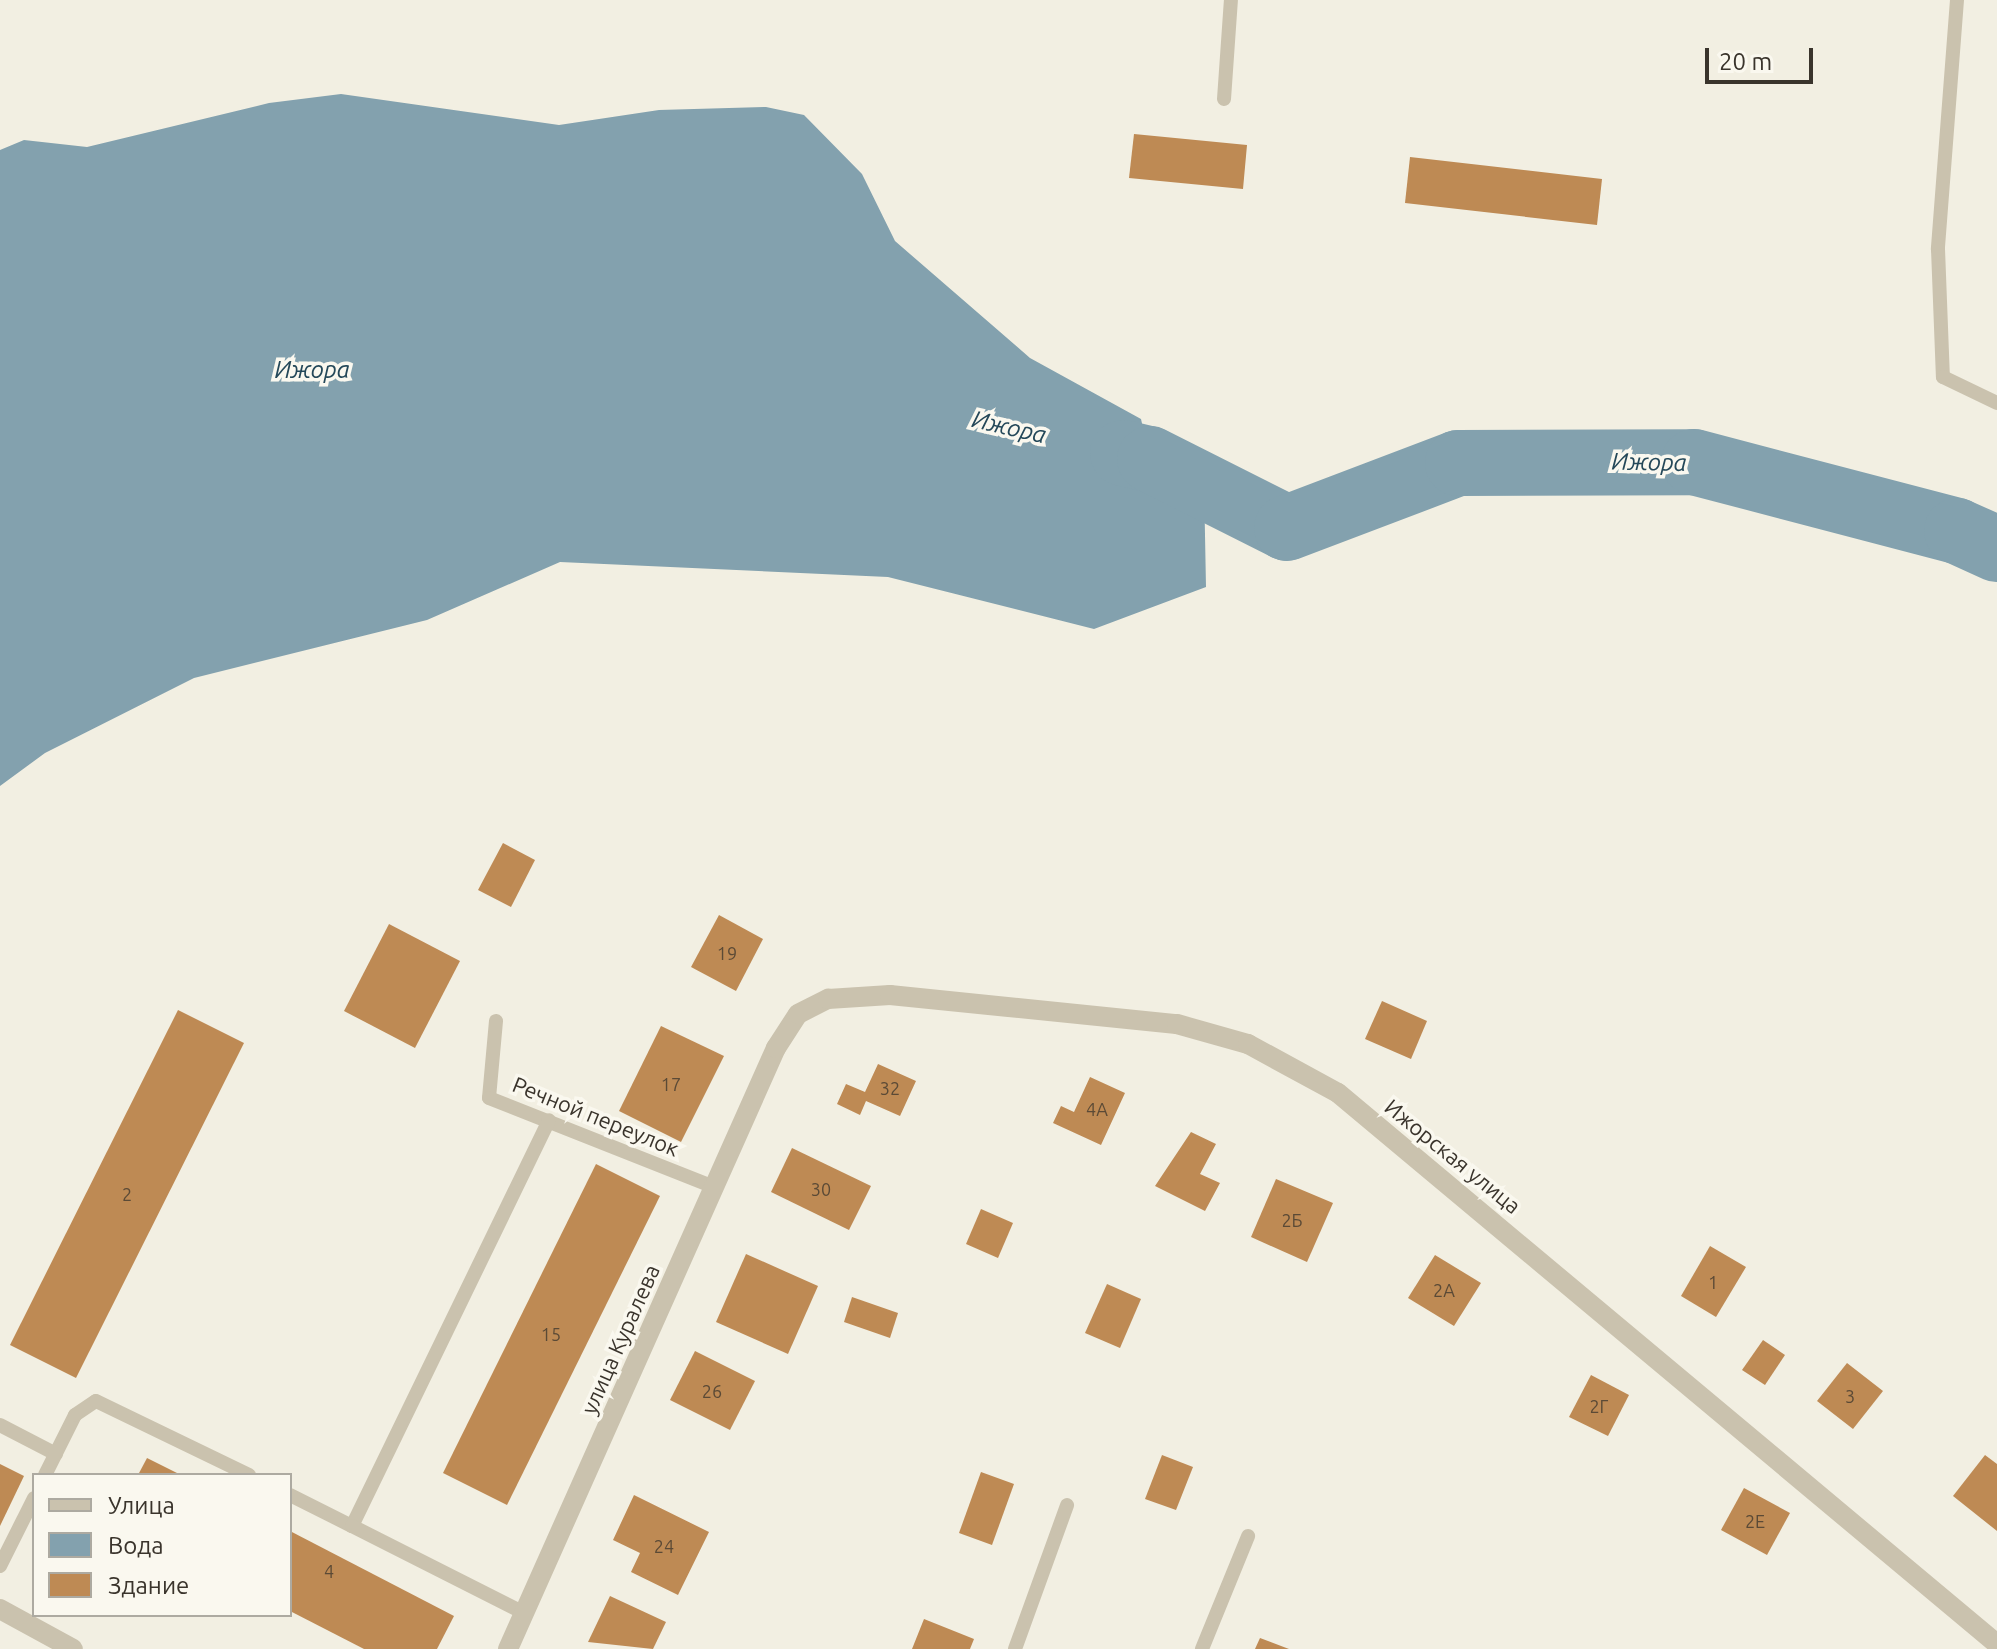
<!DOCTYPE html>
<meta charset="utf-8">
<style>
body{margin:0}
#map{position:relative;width:1997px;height:1649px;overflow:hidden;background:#f2efe2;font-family:Ubuntu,sans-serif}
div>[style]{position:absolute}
.water>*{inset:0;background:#83a1ae}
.river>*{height:66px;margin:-33px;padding:0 33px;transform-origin:33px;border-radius:33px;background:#83a1ae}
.building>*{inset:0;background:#be8a54}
.lane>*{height:14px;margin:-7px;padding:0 7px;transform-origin:7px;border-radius:7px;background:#cac2ae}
.street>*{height:20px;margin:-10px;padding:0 10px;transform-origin:10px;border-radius:10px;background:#cac2ae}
span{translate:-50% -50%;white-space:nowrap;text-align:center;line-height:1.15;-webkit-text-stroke:7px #faf8ef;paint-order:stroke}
.number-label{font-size:18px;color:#5b4a36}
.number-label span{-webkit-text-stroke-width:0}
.street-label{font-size:22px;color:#3a342c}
.water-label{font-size:24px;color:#244859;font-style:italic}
.legend{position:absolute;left:32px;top:1473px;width:260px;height:144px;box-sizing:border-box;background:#faf8ef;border:2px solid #adaaa1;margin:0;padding:10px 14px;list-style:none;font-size:24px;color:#3a342c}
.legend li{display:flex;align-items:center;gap:16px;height:40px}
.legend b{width:40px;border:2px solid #adaaa1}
.scale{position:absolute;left:1705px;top:48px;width:108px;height:36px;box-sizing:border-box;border:4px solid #3a342c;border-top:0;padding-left:10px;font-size:24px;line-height:28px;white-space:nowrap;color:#3a342c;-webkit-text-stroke:6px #faf8ef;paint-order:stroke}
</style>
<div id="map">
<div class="water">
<i style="clip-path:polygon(341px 94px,559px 125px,659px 110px,766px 107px,804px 115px,862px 174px,895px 241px,1030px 358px,1141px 419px,1150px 459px,1204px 482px,1206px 587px,1094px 629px,888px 577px,560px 562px,427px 620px,194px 678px,45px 753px,0 786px,0 150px,24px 140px,87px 147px,269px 103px)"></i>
</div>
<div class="river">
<i style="left:1123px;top:453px;width:28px;rotate:13deg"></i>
<i style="left:1150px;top:459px;width:153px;rotate:26.7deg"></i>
<i style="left:1287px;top:528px;width:183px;rotate:-20.8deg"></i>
<i style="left:1458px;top:463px;width:236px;rotate:-0.2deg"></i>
<i style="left:1694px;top:462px;width:272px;rotate:14.7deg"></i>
<i style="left:1957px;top:531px;width:44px;rotate:24.2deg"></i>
</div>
<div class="building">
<i style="clip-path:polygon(1134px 134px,1247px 145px,1243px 189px,1129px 178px)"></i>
<i style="clip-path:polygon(1410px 157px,1602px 179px,1597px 225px,1405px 203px)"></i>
<i style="clip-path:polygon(503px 843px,535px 860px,511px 907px,478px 890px)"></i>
<i style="clip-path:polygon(719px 915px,763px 939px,736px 991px,691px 967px)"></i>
<i style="clip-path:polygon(389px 924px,460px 961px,415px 1048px,344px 1011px)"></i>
<i style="clip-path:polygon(1382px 1001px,1427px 1021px,1411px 1059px,1365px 1039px)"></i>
<i style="clip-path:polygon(178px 1010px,244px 1043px,76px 1378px,10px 1345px)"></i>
<i style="clip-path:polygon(661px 1026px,724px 1056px,681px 1142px,619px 1111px)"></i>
<i style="clip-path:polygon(878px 1064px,916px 1081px,900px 1116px,866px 1101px,860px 1115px,837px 1104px,846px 1084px,865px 1092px)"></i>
<i style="clip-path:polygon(1090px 1077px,1125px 1093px,1101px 1145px,1053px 1123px,1061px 1106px,1074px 1112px)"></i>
<i style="clip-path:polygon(1191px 1132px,1216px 1144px,1200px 1174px,1220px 1183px,1205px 1211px,1155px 1186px)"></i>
<i style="clip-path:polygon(792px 1148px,871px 1186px,849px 1230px,771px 1192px)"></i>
<i style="clip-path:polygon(596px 1164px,660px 1196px,507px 1505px,443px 1473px)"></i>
<i style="clip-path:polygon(1276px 1179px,1333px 1203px,1307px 1262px,1251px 1237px)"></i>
<i style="clip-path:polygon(981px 1209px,1013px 1223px,998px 1258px,966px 1244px)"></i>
<i style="clip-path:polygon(1710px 1246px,1746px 1267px,1716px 1317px,1681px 1296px)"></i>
<i style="clip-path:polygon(746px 1254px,818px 1286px,788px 1354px,716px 1322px)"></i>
<i style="clip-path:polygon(1435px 1255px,1481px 1283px,1454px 1326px,1408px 1298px)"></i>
<i style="clip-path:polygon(1107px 1284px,1141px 1299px,1120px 1348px,1085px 1333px)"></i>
<i style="clip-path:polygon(852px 1297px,898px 1313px,890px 1338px,844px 1322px)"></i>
<i style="clip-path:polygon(1763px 1340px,1785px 1355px,1765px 1385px,1742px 1370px)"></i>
<i style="clip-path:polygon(695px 1351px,755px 1381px,730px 1430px,670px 1400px)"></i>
<i style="clip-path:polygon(1847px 1363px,1883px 1391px,1853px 1429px,1817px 1401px)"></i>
<i style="clip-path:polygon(1591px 1375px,1629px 1395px,1608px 1436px,1569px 1417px)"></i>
<i style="clip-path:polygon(1162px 1455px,1193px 1467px,1176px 1510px,1145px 1499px)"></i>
<i style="clip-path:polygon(1985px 1455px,1997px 1464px,1997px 1531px,1953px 1496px)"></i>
<i style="clip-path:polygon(147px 1458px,181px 1475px,138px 1475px)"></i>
<i style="clip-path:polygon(0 1464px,24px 1476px,0 1526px)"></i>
<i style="clip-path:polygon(981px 1472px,1014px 1484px,992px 1545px,959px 1533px)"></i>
<i style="clip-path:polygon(1744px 1488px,1790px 1513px,1767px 1555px,1721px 1530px)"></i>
<i style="clip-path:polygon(634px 1495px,709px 1532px,678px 1595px,631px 1572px,640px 1553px,613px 1540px)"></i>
<i style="clip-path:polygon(290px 1531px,454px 1616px,437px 1649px,364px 1649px,290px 1611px)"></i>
<i style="clip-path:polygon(610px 1596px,666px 1622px,653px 1649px,588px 1642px)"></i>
<i style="clip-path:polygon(924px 1619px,974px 1639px,970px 1649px,912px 1649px)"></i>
<i style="clip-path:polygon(1260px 1638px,1289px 1649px,1255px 1649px)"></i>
</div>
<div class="lane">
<i style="left:1957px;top:0;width:250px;rotate:94.4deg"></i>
<i style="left:1938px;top:249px;width:128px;rotate:87.8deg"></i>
<i style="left:1943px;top:377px;width:60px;rotate:25.7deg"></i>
<i style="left:1224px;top:99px;width:99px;rotate:-86deg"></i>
<i style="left:496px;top:1021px;width:77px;rotate:95.2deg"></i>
<i style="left:489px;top:1098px;width:242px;rotate:21.6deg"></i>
<i style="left:0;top:1425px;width:63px;rotate:27.4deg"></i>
<i style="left:45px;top:1475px;width:67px;rotate:-63.4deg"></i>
<i style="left:75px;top:1415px;width:25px;rotate:-34deg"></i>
<i style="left:96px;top:1401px;width:170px;rotate:25.8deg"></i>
<i style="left:290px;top:1495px;width:69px;rotate:26.6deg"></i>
<i style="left:352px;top:1526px;width:451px;rotate:-64.1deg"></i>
<i style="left:352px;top:1526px;width:193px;rotate:26.8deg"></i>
<i style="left:0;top:1566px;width:76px;rotate:-63.4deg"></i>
<i style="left:1015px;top:1649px;width:153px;rotate:-70.1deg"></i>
<i style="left:1202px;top:1649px;width:122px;rotate:-67.8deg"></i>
</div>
<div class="street">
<i style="left:0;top:1609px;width:83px;rotate:28.7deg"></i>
<i style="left:508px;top:1649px;width:658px;rotate:-65.97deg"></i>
<i style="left:776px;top:1048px;width:40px;rotate:-57.1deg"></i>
<i style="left:798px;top:1014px;width:34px;rotate:-27deg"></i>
<i style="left:828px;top:999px;width:62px;rotate:-3.7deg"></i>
<i style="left:890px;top:995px;width:288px;rotate:5.8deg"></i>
<i style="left:1177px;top:1024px;width:74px;rotate:15.7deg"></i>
<i style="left:1248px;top:1044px;width:102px;rotate:28.6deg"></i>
<i style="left:1338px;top:1093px;width:859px;rotate:39.9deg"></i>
</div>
<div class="number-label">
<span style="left:727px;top:953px">19</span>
<span style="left:671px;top:1084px">17</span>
<span style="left:890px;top:1088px">32</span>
<span style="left:1097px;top:1109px">4А</span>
<span style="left:821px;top:1189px">30</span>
<span style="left:127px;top:1194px">2</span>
<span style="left:1292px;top:1220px">2Б</span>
<span style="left:1713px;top:1282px">1</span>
<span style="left:1444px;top:1290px">2А</span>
<span style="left:551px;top:1334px">15</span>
<span style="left:712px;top:1391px">26</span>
<span style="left:1850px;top:1396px">3</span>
<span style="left:1599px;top:1406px">2Г</span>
<span style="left:1755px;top:1521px">2Е</span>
<span style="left:664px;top:1546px">24</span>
<span style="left:329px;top:1571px">4</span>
</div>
<div class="street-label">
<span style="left:596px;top:1116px;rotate:22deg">Речной переулок</span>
<span style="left:1453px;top:1156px;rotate:39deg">Ижорская улица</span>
<span style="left:620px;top:1339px;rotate:-66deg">улица Куралева</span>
</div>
<div class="water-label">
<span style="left:312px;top:370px">Ижора</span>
<span style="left:1009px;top:427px;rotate:13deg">Ижора</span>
<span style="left:1649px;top:462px;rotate:1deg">Ижора</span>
</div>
<ul class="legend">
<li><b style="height:10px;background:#cac2ae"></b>Улица</li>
<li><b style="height:22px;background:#83a1ae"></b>Вода</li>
<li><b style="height:22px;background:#be8a54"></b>Здание</li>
</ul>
<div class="scale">20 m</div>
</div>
